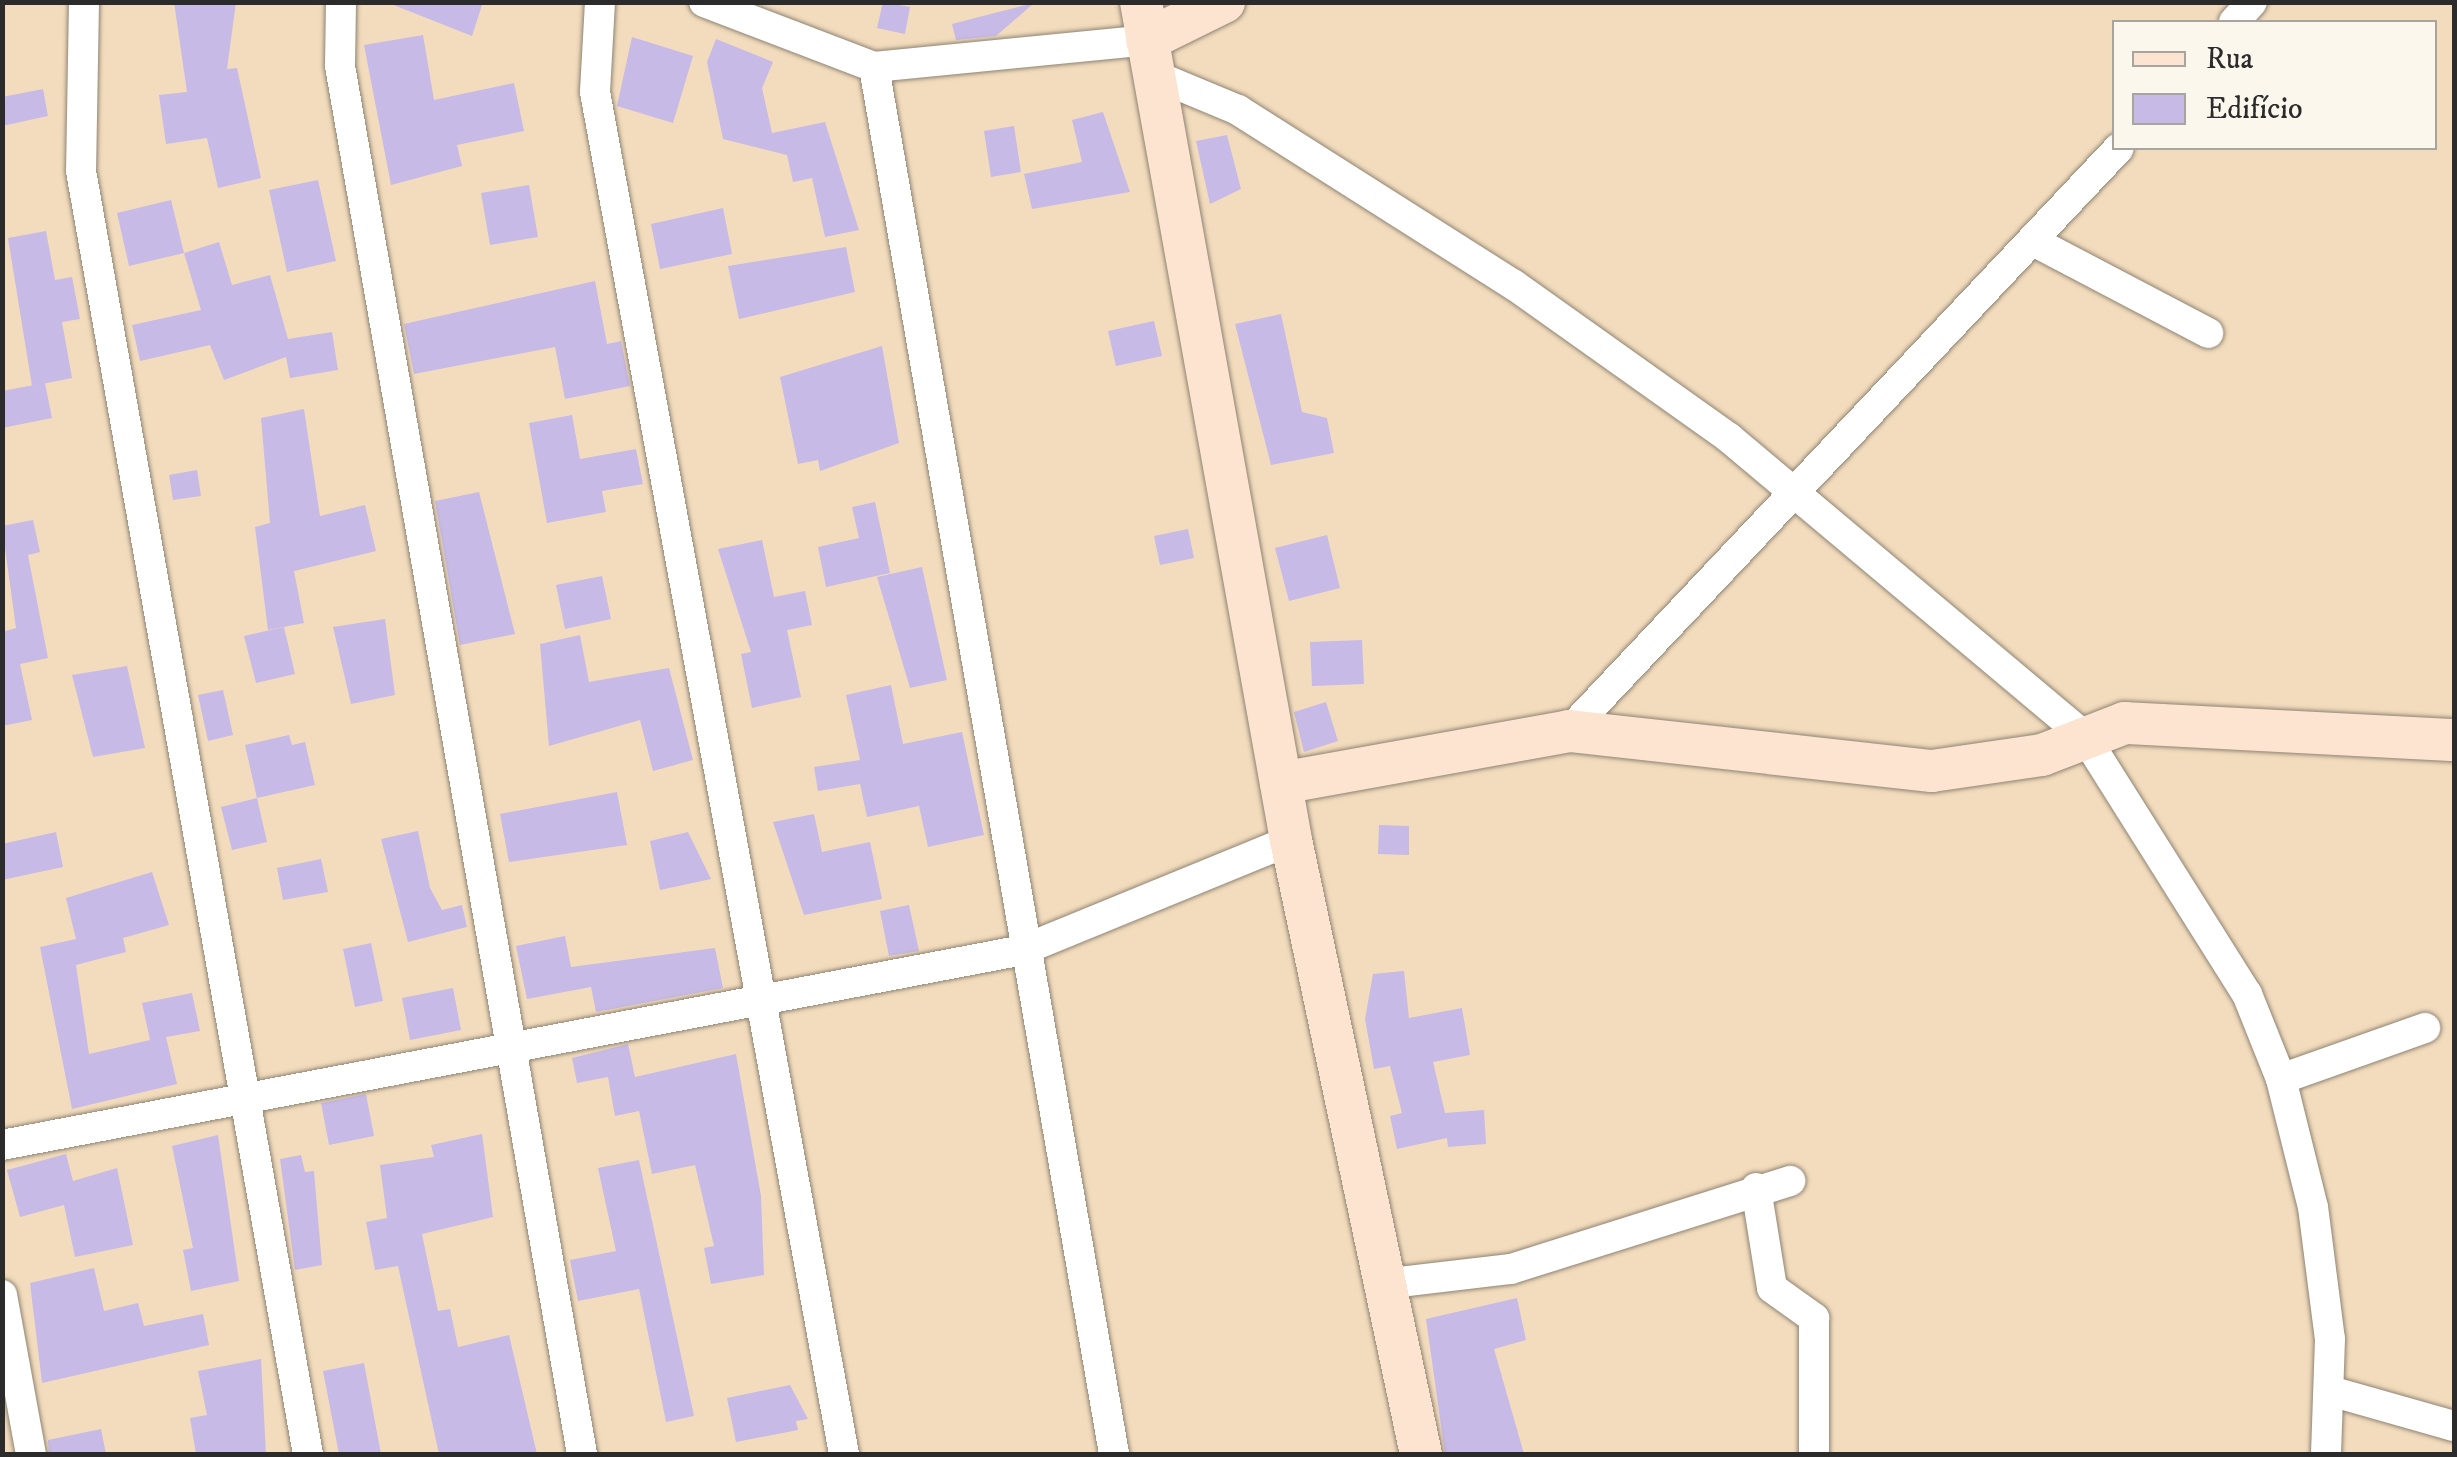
<!DOCTYPE html>
<meta charset="utf-8">
<style>
body{margin:0}
#map{position:relative;width:2457px;height:1457px;overflow:hidden;background:#f3dcbd;font-family:"IM FELL DW Pica",serif}
div>[style]{position:absolute}
.building>*{inset:0;background:#c7bae6}
.roads{filter:drop-shadow(0 0 2px #8f8474) drop-shadow(0 0 2px #8f8474)}
.street>*{height:30px;margin:-15px;padding:0 15px;transform-origin:15px;border-radius:15px;background:#fff}
.secondary>*{height:42px;margin:-21px;padding:0 21px;transform-origin:21px;border-radius:21px;background:#fde4d1}
span{translate:-50% -50%;white-space:nowrap;text-align:center;line-height:1.15;-webkit-text-stroke:9px #fbf7ec;paint-order:stroke}
.frame{position:absolute;inset:0;border:5px solid #2b2b2b;pointer-events:none}
.legend{position:absolute;left:2112px;top:20px;width:325px;height:130px;box-sizing:border-box;background:#fbf7ec;border:2px solid #a8a59f;margin:0;padding:12px 18px;list-style:none;font-size:30px;color:#2b2b2b}
.legend li{display:flex;align-items:center;gap:20px;height:50px}
.legend b{width:50px;border:2px solid #a8a59f}
</style>
<div id="map">
<div class="building">
<i style="clip-path:polygon(174px 2px,236px 2px,227px 69px,237px 68px,261px 178px,218px 188px,207px 138px,166px 144px,159px 95px,187px 92px)"></i>
<i style="clip-path:polygon(386px 2px,483px 2px,472px 36px)"></i>
<i style="clip-path:polygon(883px 2px,910px 7px,905px 34px,877px 28px)"></i>
<i style="clip-path:polygon(1034px 3px,996px 36px,956px 40px,952px 24px)"></i>
<i style="clip-path:polygon(423px 35px,434px 100px,514px 83px,524px 131px,457px 145px,462px 166px,391px 185px,364px 45px)"></i>
<i style="clip-path:polygon(632px 37px,693px 56px,673px 123px,617px 106px)"></i>
<i style="clip-path:polygon(716px 39px,773px 62px,762px 88px,772px 133px,825px 122px,859px 230px,825px 237px,812px 178px,793px 182px,787px 155px,723px 139px,707px 62px)"></i>
<i style="clip-path:polygon(43px 89px,48px 116px,2px 126px,2px 97px)"></i>
<i style="clip-path:polygon(1103px 112px,1130px 192px,1032px 209px,1024px 174px,1082px 162px,1072px 120px)"></i>
<i style="clip-path:polygon(1014px 126px,1021px 172px,991px 177px,984px 131px)"></i>
<i style="clip-path:polygon(1227px 135px,1241px 189px,1210px 204px,1196px 141px)"></i>
<i style="clip-path:polygon(318px 180px,336px 261px,287px 272px,269px 190px)"></i>
<i style="clip-path:polygon(529px 185px,538px 237px,490px 245px,481px 193px)"></i>
<i style="clip-path:polygon(171px 200px,184px 253px,129px 266px,117px 213px)"></i>
<i style="clip-path:polygon(723px 208px,732px 254px,660px 269px,651px 224px)"></i>
<i style="clip-path:polygon(46px 231px,55px 280px,72px 277px,80px 319px,62px 322px,72px 378px,32px 386px,8px 238px)"></i>
<i style="clip-path:polygon(219px 242px,232px 285px,270px 275px,288px 339px,332px 332px,338px 370px,290px 378px,286px 357px,224px 380px,210px 345px,140px 361px,132px 325px,201px 310px,184px 253px)"></i>
<i style="clip-path:polygon(846px 247px,855px 292px,739px 319px,728px 266px)"></i>
<i style="clip-path:polygon(595px 281px,607px 344px,621px 341px,630px 386px,565px 399px,555px 347px,414px 374px,404px 324px)"></i>
<i style="clip-path:polygon(1281px 314px,1302px 412px,1327px 418px,1334px 453px,1271px 465px,1235px 324px)"></i>
<i style="clip-path:polygon(1154px 321px,1162px 356px,1116px 366px,1108px 331px)"></i>
<i style="clip-path:polygon(882px 346px,899px 443px,820px 471px,818px 460px,798px 464px,780px 377px)"></i>
<i style="clip-path:polygon(45px 383px,52px 418px,2px 428px,2px 391px)"></i>
<i style="clip-path:polygon(304px 409px,320px 516px,365px 505px,376px 551px,294px 571px,304px 623px,268px 630px,255px 527px,270px 523px,261px 418px)"></i>
<i style="clip-path:polygon(572px 415px,580px 459px,636px 449px,643px 484px,602px 491px,606px 512px,547px 523px,529px 423px)"></i>
<i style="clip-path:polygon(197px 470px,201px 496px,173px 500px,169px 475px)"></i>
<i style="clip-path:polygon(479px 492px,515px 634px,460px 645px,435px 501px)"></i>
<i style="clip-path:polygon(875px 502px,890px 573px,826px 587px,818px 547px,859px 538px,852px 507px)"></i>
<i style="clip-path:polygon(33px 520px,40px 552px,28px 555px,48px 658px,20px 664px,32px 720px,2px 726px,2px 632px,16px 628px,2px 526px)"></i>
<i style="clip-path:polygon(1188px 529px,1194px 558px,1160px 565px,1154px 536px)"></i>
<i style="clip-path:polygon(1327px 535px,1340px 588px,1289px 601px,1275px 548px)"></i>
<i style="clip-path:polygon(762px 540px,774px 597px,805px 591px,812px 625px,787px 630px,801px 697px,752px 708px,741px 654px,751px 652px,718px 549px)"></i>
<i style="clip-path:polygon(922px 567px,947px 680px,910px 688px,877px 577px)"></i>
<i style="clip-path:polygon(602px 576px,611px 619px,565px 629px,556px 585px)"></i>
<i style="clip-path:polygon(385px 619px,395px 695px,351px 704px,333px 627px)"></i>
<i style="clip-path:polygon(284px 627px,295px 674px,256px 683px,244px 636px)"></i>
<i style="clip-path:polygon(580px 635px,589px 682px,669px 668px,693px 760px,653px 771px,640px 720px,549px 746px,540px 644px)"></i>
<i style="clip-path:polygon(1362px 640px,1364px 684px,1312px 686px,1310px 642px)"></i>
<i style="clip-path:polygon(127px 666px,145px 748px,93px 757px,72px 675px)"></i>
<i style="clip-path:polygon(891px 685px,903px 744px,962px 732px,984px 835px,928px 847px,919px 806px,867px 817px,860px 784px,818px 791px,814px 767px,860px 760px,846px 695px)"></i>
<i style="clip-path:polygon(223px 690px,233px 735px,208px 741px,198px 695px)"></i>
<i style="clip-path:polygon(1326px 702px,1338px 741px,1304px 752px,1294px 712px)"></i>
<i style="clip-path:polygon(289px 735px,292px 745px,305px 742px,315px 785px,257px 798px,245px 745px)"></i>
<i style="clip-path:polygon(617px 792px,627px 845px,509px 862px,500px 814px)"></i>
<i style="clip-path:polygon(257px 798px,267px 842px,232px 850px,221px 807px)"></i>
<i style="clip-path:polygon(814px 814px,822px 852px,870px 842px,882px 899px,804px 915px,773px 822px)"></i>
<i style="clip-path:polygon(1379px 825px,1409px 826px,1409px 855px,1378px 854px)"></i>
<i style="clip-path:polygon(418px 831px,430px 888px,442px 910px,462px 905px,467px 927px,408px 942px,381px 839px)"></i>
<i style="clip-path:polygon(56px 832px,63px 867px,2px 880px,2px 844px)"></i>
<i style="clip-path:polygon(688px 832px,711px 879px,660px 890px,650px 841px)"></i>
<i style="clip-path:polygon(321px 859px,328px 892px,283px 900px,277px 868px)"></i>
<i style="clip-path:polygon(152px 872px,169px 925px,123px 938px,126px 952px,76px 965px,89px 1054px,150px 1040px,142px 1003px,192px 993px,200px 1031px,166px 1037px,177px 1084px,72px 1109px,40px 947px,76px 939px,66px 898px)"></i>
<i style="clip-path:polygon(909px 905px,919px 951px,889px 956px,880px 911px)"></i>
<i style="clip-path:polygon(565px 936px,571px 967px,715px 948px,723px 988px,596px 1012px,591px 987px,527px 999px,516px 946px)"></i>
<i style="clip-path:polygon(371px 943px,383px 1001px,355px 1007px,343px 949px)"></i>
<i style="clip-path:polygon(1404px 971px,1409px 1018px,1462px 1008px,1470px 1055px,1433px 1062px,1445px 1113px,1484px 1110px,1486px 1144px,1448px 1147px,1447px 1138px,1397px 1149px,1390px 1116px,1402px 1113px,1390px 1066px,1374px 1069px,1365px 1019px,1373px 974px)"></i>
<i style="clip-path:polygon(453px 988px,461px 1030px,410px 1040px,402px 998px)"></i>
<i style="clip-path:polygon(628px 1044px,635px 1077px,736px 1054px,761px 1196px,764px 1275px,711px 1284px,704px 1248px,714px 1246px,695px 1165px,652px 1174px,639px 1111px,615px 1116px,608px 1077px,577px 1083px,572px 1058px)"></i>
<i style="clip-path:polygon(366px 1094px,374px 1136px,329px 1145px,321px 1103px)"></i>
<i style="clip-path:polygon(482px 1134px,493px 1217px,422px 1234px,438px 1311px,450px 1309px,458px 1347px,509px 1335px,537px 1454px,439px 1454px,398px 1266px,375px 1270px,366px 1222px,387px 1218px,380px 1165px,434px 1157px,431px 1145px)"></i>
<i style="clip-path:polygon(218px 1135px,239px 1281px,191px 1291px,183px 1250px,193px 1248px,172px 1146px)"></i>
<i style="clip-path:polygon(66px 1154px,73px 1181px,117px 1168px,133px 1245px,75px 1257px,64px 1205px,20px 1217px,7px 1170px)"></i>
<i style="clip-path:polygon(301px 1155px,305px 1172px,314px 1171px,322px 1265px,295px 1270px,280px 1159px)"></i>
<i style="clip-path:polygon(639px 1160px,694px 1416px,666px 1422px,639px 1289px,578px 1301px,570px 1260px,616px 1251px,598px 1168px)"></i>
<i style="clip-path:polygon(94px 1268px,104px 1311px,138px 1303px,144px 1326px,203px 1314px,209px 1345px,42px 1383px,30px 1283px)"></i>
<i style="clip-path:polygon(1517px 1298px,1526px 1340px,1494px 1349px,1524px 1454px,1445px 1454px,1426px 1319px)"></i>
<i style="clip-path:polygon(261px 1359px,266px 1454px,196px 1454px,190px 1418px,207px 1415px,198px 1371px)"></i>
<i style="clip-path:polygon(364px 1363px,381px 1454px,339px 1454px,323px 1371px)"></i>
<i style="clip-path:polygon(790px 1385px,808px 1419px,796px 1421px,798px 1430px,736px 1442px,727px 1398px)"></i>
<i style="clip-path:polygon(101px 1429px,106px 1454px,49px 1454px,48px 1440px)"></i>
</div>
<div class="roads">
<div class="street">
<i style="left:84px;top:2px;width:169px;rotate:91deg"></i>
<i style="left:81px;top:171px;width:1303px;rotate:79.97deg"></i>
<i style="left:341px;top:2px;width:64px;rotate:90.9deg"></i>
<i style="left:340px;top:66px;width:1409px;rotate:80.11deg"></i>
<i style="left:600px;top:2px;width:90px;rotate:93.2deg"></i>
<i style="left:595px;top:92px;width:1385px;rotate:79.64deg"></i>
<i style="left:704px;top:2px;width:182px;rotate:20.9deg"></i>
<i style="left:874px;top:67px;width:274px;rotate:-5.6deg"></i>
<i style="left:2234px;top:22px;width:27px;rotate:-48deg"></i>
<i style="left:874px;top:67px;width:1408px;rotate:80.18deg"></i>
<i style="left:1154px;top:75px;width:91px;rotate:22.6deg"></i>
<i style="left:1238px;top:110px;width:327px;rotate:32.4deg"></i>
<i style="left:1514px;top:285px;width:264px;rotate:35.4deg"></i>
<i style="left:1729px;top:438px;width:465px;rotate:40deg"></i>
<i style="left:2085px;top:737px;width:304px;rotate:57.8deg"></i>
<i style="left:2247px;top:994px;width:92px;rotate:68.2deg"></i>
<i style="left:2281px;top:1079px;width:132px;rotate:76deg"></i>
<i style="left:2313px;top:1207px;width:133px;rotate:82.7deg"></i>
<i style="left:2330px;top:1339px;width:115px;rotate:92deg"></i>
<i style="left:2033px;top:241px;width:198px;rotate:27.7deg"></i>
<i style="left:1569px;top:731px;width:801px;rotate:-46.67deg"></i>
<i style="left:2281px;top:1079px;width:153px;rotate:-19.5deg"></i>
<i style="left:2px;top:1145px;width:1039px;rotate:-10.81deg"></i>
<i style="left:1023px;top:950px;width:290px;rotate:-22.3deg"></i>
<i style="left:1756px;top:1188px;width:101px;rotate:80.9deg"></i>
<i style="left:1772px;top:1288px;width:52px;rotate:35.5deg"></i>
<i style="left:1814px;top:1318px;width:136px;rotate:90deg"></i>
<i style="left:1391px;top:1283px;width:121px;rotate:-6.7deg"></i>
<i style="left:1511px;top:1269px;width:293px;rotate:-17.5deg"></i>
<i style="left:2px;top:1295px;width:162px;rotate:79.7deg"></i>
<i style="left:2330px;top:1391px;width:129px;rotate:15.8deg"></i>
</div>
<div class="secondary">
<i style="left:1141px;top:2px;width:851px;rotate:79.85deg"></i>
<i style="left:1291px;top:840px;width:628px;rotate:78.05deg"></i>
<i style="left:1147px;top:40px;width:86px;rotate:-26.3deg"></i>
<i style="left:1281px;top:783px;width:293px;rotate:-10.2deg"></i>
<i style="left:1569px;top:731px;width:365px;rotate:6.3deg"></i>
<i style="left:1932px;top:771px;width:111px;rotate:-8.3deg"></i>
<i style="left:2042px;top:755px;width:89px;rotate:-21.1deg"></i>
<i style="left:2125px;top:723px;width:329px;rotate:3deg"></i>
</div>
</div>
<div class="frame"></div>
<ul class="legend">
<li><b style="height:12px;background:#fde4d1"></b>Rua</li>
<li><b style="height:28px;background:#c7bae6"></b>Edifício</li>
</ul>
</div>
